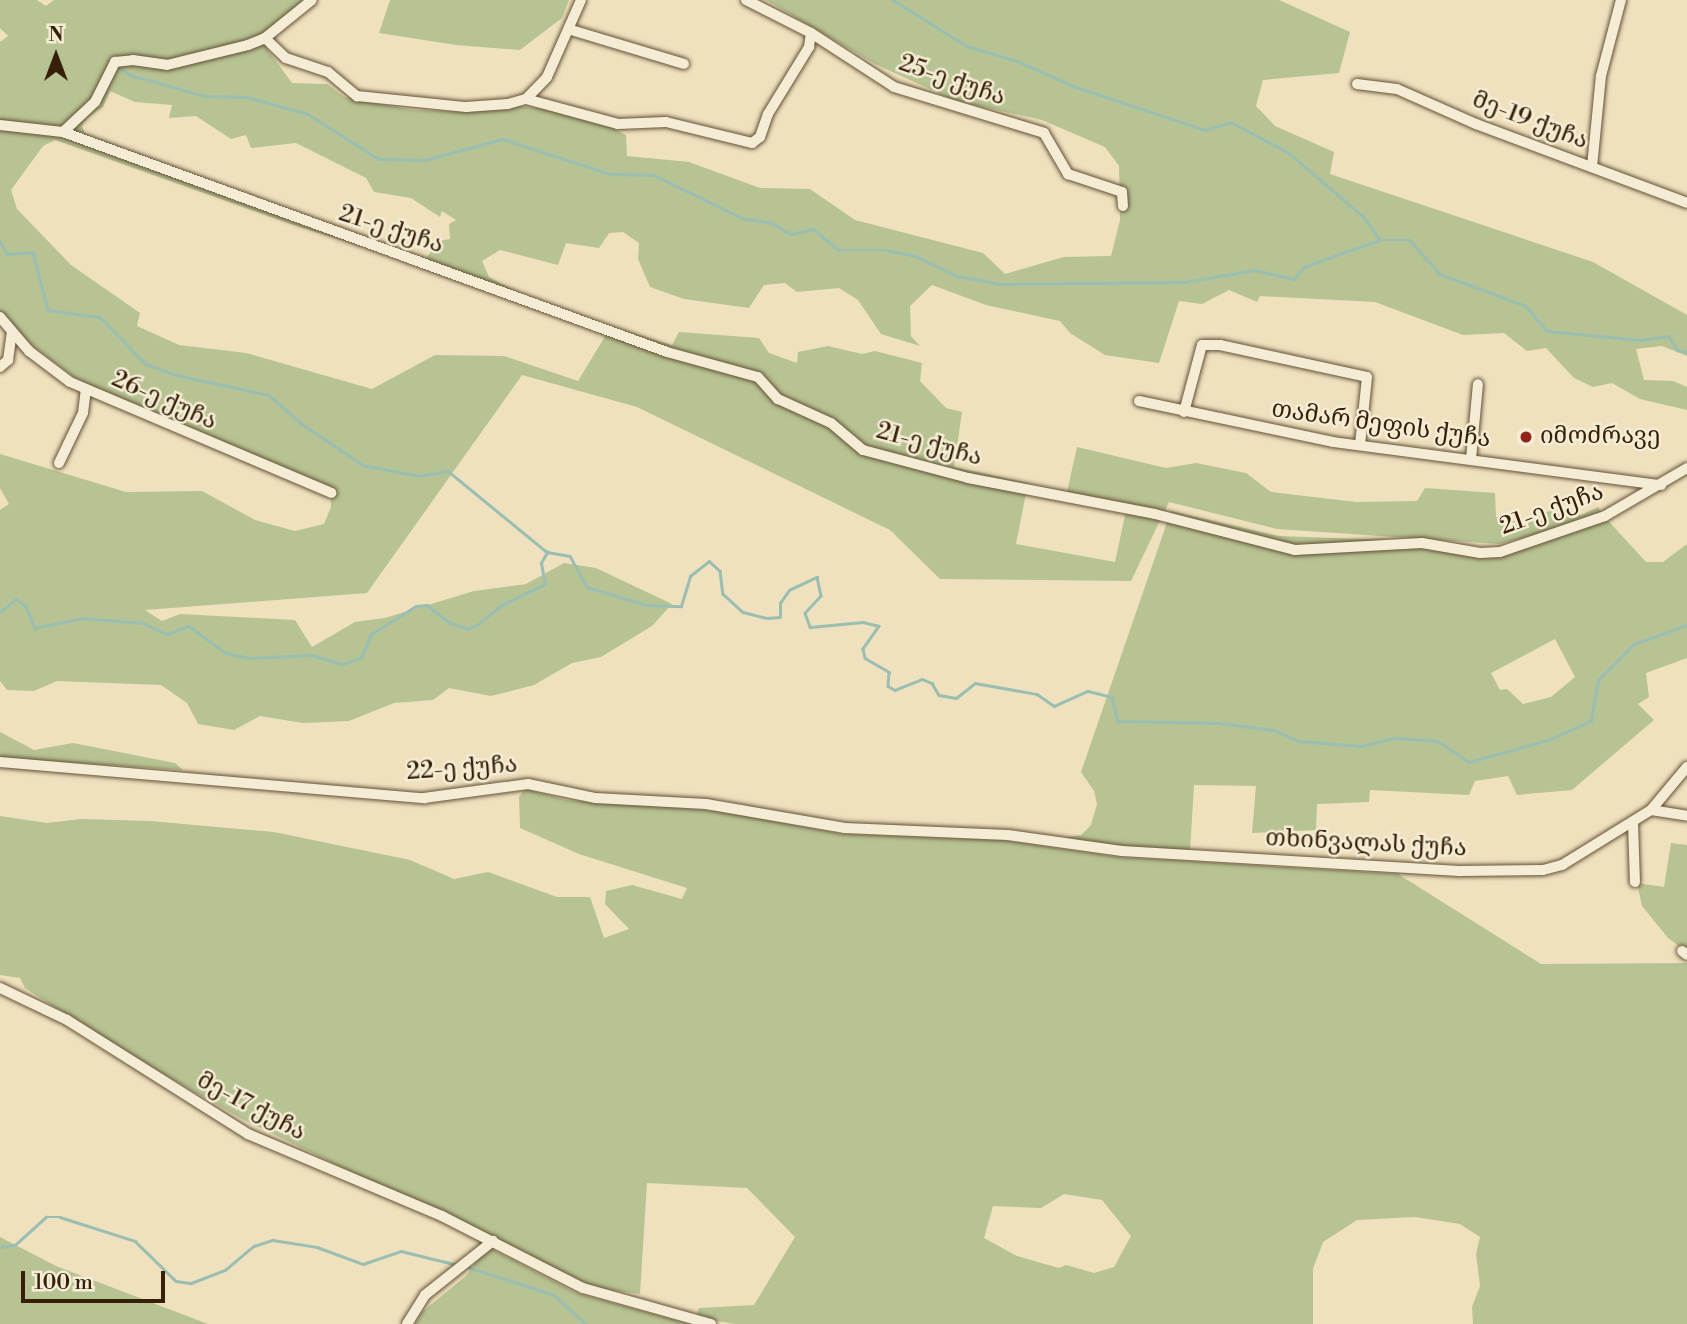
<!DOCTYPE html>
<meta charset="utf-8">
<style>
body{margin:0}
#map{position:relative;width:1687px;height:1324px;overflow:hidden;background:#efe1be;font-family:"Libre Bodoni","Noto Serif Georgian",serif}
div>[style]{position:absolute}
.green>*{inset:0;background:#b7c393}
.stream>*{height:2.5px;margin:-1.25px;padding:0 1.25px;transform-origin:1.25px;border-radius:1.25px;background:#9abeb1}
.roads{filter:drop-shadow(0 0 2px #645136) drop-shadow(0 0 2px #645136)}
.minor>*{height:10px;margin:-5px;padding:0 5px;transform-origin:5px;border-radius:5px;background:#f5ecd5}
.dots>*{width:19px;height:19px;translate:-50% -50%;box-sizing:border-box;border:4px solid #f5ecd5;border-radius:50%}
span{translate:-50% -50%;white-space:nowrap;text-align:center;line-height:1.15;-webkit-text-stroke:5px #f5ecd5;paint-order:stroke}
.street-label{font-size:24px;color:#362108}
.poi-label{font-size:24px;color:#362108}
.left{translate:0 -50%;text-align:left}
.north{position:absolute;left:21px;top:21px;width:70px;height:70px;-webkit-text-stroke:5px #f5ecd5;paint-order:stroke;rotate:0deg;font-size:19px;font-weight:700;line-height:28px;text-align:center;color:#362108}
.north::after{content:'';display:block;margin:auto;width:24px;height:32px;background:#362108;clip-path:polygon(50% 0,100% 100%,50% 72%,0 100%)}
.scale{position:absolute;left:21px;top:1271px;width:144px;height:32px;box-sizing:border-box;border:4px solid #362108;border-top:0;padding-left:9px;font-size:21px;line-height:24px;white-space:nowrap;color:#362108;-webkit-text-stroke:5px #f5ecd5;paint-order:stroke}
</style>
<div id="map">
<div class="green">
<i style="clip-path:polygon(evenodd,0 0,37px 0,46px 6px,54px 0,318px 0,262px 42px,292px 83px,327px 84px,344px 97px,412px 110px,467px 112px,516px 106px,582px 113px,626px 135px,627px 156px,689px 162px,760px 188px,810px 189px,855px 220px,983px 253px,1005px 274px,1064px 257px,1111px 256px,1120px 220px,1119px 166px,1105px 147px,1042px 120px,956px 101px,875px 64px,766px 0,1279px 0,1350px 32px,1339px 73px,1263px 80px,1256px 106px,1275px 126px,1334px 152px,1330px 174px,1593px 262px,1687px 315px,1687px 356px,1662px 346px,1636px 349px,1644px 380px,1673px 381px,1687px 387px,1687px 410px,1640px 399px,1612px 383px,1593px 387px,1574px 378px,1546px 348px,1527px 351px,1504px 333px,1463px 335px,1375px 302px,1260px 296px,1257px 302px,1229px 290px,1202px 304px,1179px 301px,1159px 363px,1105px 355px,1070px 333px,1060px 321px,986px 305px,932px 285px,910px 306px,911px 336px,920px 346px,881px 334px,858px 300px,839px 288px,797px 292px,785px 283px,764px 285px,749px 308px,684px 299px,650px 287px,638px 259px,639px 243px,623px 232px,609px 233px,599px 248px,566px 243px,558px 265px,500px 250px,482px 261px,489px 277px,541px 305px,672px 345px,679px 332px,759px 338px,769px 353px,797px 363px,798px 352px,828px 346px,862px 354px,875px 351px,922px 363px,920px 381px,946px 408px,962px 412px,954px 467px,1028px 483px,1016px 544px,1115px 562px,1127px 506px,1067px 492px,1077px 447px,1166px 468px,1196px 463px,1246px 473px,1271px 492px,1356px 502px,1417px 501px,1425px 488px,1495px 493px,1496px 517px,1515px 521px,1557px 509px,1581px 515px,1598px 507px,1601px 512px,1645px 489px,1602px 514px,1646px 562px,1663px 562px,1687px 544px,1687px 658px,1646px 673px,1649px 697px,1638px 704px,1654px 720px,1572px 790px,1517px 795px,1508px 776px,1475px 781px,1469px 795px,1370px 790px,1369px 802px,1317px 804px,1316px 830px,1252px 833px,1256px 786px,1194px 785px,1190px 851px,1049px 840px,1081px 835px,1091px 825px,1097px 804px,1094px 791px,1081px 772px,1171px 511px,1279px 536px,1448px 542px,1500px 551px,1537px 534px,1499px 544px,1277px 529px,1169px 502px,1131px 581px,940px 579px,890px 530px,637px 407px,522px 375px,367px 593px,145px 610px,162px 621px,180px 614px,295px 620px,312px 647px,355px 622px,385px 618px,474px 591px,526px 584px,564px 563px,596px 568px,672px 604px,652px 626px,601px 657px,572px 663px,534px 685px,491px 696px,449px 688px,433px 700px,394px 703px,349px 721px,303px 723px,260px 716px,234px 730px,198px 724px,187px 703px,161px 685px,57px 681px,34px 691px,7px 690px,0 681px,0 510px,9px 504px,0 488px,0 454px,126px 492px,202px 491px,255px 520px,295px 531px,324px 524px,331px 507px,330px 489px,189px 434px,74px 377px,20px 336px,0 311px,0 42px,8px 36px,0 28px,0 0,110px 91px,135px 102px,172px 105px,169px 118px,196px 116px,231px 139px,246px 135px,251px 148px,296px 143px,366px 178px,374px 192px,411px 198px,440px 217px,442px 211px,456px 220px,449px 224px,450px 239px,439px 241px,425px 260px,85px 134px,82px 126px,87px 118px,103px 107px,110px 91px,0 0,55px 140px,293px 225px,474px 281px,607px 333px,578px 381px,504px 356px,435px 355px,372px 389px,246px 353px,179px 345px,137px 326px,140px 313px,71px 265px,17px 209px,11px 190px,43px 146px,55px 140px,0 0,1555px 639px,1575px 677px,1551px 697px,1523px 704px,1507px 689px,1500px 690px,1491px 673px,1555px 639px)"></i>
<i style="clip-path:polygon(390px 0,569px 0,562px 18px,520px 50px,456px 45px,379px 33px)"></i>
<i style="clip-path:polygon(0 732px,34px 750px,73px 743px,175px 763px,183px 770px,0 758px)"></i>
<i style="clip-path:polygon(evenodd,525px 789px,566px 800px,720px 811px,842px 834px,1001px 840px,1118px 857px,1398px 874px,1541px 964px,1687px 963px,1687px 1324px,1473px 1324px,1472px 1307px,1480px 1286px,1476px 1254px,1480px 1237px,1460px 1224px,1415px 1217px,1357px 1220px,1323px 1242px,1313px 1269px,1313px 1324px,734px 1324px,696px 1317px,699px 1308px,754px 1305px,795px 1237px,747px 1188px,647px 1183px,640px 1294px,589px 1287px,242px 1119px,123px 1051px,25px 988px,20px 978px,0 975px,0 816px,47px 823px,81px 819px,150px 821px,274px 832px,410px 860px,454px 879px,488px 872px,557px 897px,590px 897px,604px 938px,629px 929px,605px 904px,606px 891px,632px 885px,682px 899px,687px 888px,579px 854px,520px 828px,519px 797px,525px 789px,1064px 1194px,1102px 1200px,1131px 1236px,1114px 1267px,1094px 1273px,1066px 1265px,1059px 1268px,1017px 1256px,984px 1238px,993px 1206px,1041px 1208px,1064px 1194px)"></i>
<i style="clip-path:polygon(1671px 843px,1687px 845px,1687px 952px,1668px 938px,1642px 906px,1637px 883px,1664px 887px)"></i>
<i style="clip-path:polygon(0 1237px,56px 1266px,208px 1324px,0 1324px)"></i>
<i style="clip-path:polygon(487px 1247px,576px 1293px,689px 1324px,415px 1324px,422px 1312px,466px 1276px)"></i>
</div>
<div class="stream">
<i style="left:893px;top:0;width:87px;rotate:31.9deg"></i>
<i style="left:967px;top:46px;width:52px;rotate:16.7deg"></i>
<i style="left:1017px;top:61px;width:64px;rotate:23.8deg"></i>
<i style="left:1076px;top:87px;width:136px;rotate:18.4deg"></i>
<i style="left:1205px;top:130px;width:27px;rotate:-17deg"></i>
<i style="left:1231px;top:122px;width:66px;rotate:28.1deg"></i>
<i style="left:1289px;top:153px;width:99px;rotate:40.5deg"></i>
<i style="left:1364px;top:217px;width:28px;rotate:55deg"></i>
<i style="left:118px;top:66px;width:15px;rotate:37deg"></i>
<i style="left:130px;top:75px;width:78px;rotate:15.6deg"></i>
<i style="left:205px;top:96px;width:42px;rotate:1.4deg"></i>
<i style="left:247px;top:97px;width:63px;rotate:15.6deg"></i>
<i style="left:308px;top:114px;width:84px;rotate:32.4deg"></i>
<i style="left:379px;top:159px;width:46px;rotate:1.2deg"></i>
<i style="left:425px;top:160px;width:81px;rotate:-15.1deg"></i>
<i style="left:503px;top:139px;width:113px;rotate:18.1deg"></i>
<i style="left:610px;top:174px;width:44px;rotate:1.3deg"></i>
<i style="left:654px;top:175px;width:98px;rotate:26deg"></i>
<i style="left:742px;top:218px;width:30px;rotate:9deg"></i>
<i style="left:772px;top:223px;width:22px;rotate:30deg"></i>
<i style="left:791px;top:234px;width:23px;rotate:-13deg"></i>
<i style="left:813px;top:229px;width:33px;rotate:39deg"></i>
<i style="left:839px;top:250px;width:48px"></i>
<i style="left:887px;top:250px;width:29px;rotate:12deg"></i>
<i style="left:915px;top:256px;width:47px;rotate:25.5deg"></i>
<i style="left:957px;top:276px;width:46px;rotate:10.1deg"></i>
<i style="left:1002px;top:284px;width:183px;rotate:-0.6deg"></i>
<i style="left:1185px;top:282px;width:71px;rotate:-9.7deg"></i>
<i style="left:1255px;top:270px;width:40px;rotate:13deg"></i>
<i style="left:1294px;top:279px;width:16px;rotate:-50deg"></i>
<i style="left:1304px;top:267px;width:44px;rotate:-20.1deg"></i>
<i style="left:1345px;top:252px;width:37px;rotate:-19deg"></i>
<i style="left:1380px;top:240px;width:30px"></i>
<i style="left:1410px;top:240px;width:45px;rotate:48.6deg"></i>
<i style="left:1440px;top:274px;width:92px;rotate:20.4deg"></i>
<i style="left:1526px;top:306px;width:33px;rotate:50deg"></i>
<i style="left:1547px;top:331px;width:94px;rotate:5.5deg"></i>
<i style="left:1641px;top:340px;width:28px;rotate:-8deg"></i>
<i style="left:1669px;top:336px;width:16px;rotate:60deg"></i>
<i style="left:1677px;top:350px;width:10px;rotate:11deg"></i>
<i style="left:0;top:241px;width:15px;rotate:62deg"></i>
<i style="left:7px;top:254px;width:26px;rotate:-4deg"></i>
<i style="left:33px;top:252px;width:60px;rotate:75.5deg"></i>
<i style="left:48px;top:310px;width:52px;rotate:7.7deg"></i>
<i style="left:100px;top:317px;width:66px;rotate:45.6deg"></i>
<i style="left:146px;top:364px;width:32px;rotate:20deg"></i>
<i style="left:176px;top:375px;width:95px;rotate:12.1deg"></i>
<i style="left:269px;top:395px;width:44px;rotate:41.3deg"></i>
<i style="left:302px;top:424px;width:73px;rotate:33.9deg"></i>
<i style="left:363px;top:465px;width:57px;rotate:11.1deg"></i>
<i style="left:419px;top:476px;width:29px;rotate:-10deg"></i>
<i style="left:448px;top:471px;width:128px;rotate:39.3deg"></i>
<i style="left:0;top:612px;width:21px;rotate:-39deg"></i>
<i style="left:16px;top:599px;width:12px;rotate:35deg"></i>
<i style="left:26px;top:606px;width:24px;rotate:68deg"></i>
<i style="left:35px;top:628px;width:49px;rotate:-11.8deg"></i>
<i style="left:83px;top:618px;width:60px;rotate:4.8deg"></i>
<i style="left:143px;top:623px;width:26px;rotate:25deg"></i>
<i style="left:167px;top:634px;width:23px;rotate:-20deg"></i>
<i style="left:189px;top:626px;width:46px;rotate:36.1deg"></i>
<i style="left:226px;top:653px;width:25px;rotate:12deg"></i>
<i style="left:250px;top:658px;width:62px;rotate:-2.8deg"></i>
<i style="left:312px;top:655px;width:31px;rotate:17deg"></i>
<i style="left:342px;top:664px;width:20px;rotate:-18deg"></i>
<i style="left:361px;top:658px;width:26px;rotate:-67deg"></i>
<i style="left:371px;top:634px;width:53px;rotate:-31.9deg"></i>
<i style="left:416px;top:606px;width:11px;rotate:-5deg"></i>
<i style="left:427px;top:605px;width:28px;rotate:38deg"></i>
<i style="left:449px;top:622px;width:20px;rotate:20deg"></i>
<i style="left:468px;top:629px;width:10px;rotate:-24deg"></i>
<i style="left:477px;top:625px;width:32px;rotate:-39deg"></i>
<i style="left:502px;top:605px;width:48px;rotate:-26deg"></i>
<i style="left:545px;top:584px;width:21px;rotate:-101deg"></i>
<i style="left:541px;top:563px;width:13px;rotate:-61deg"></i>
<i style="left:547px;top:552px;width:23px;rotate:10deg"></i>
<i style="left:570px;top:556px;width:35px;rotate:61deg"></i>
<i style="left:587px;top:587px;width:63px;rotate:16.7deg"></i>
<i style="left:647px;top:605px;width:34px;rotate:2deg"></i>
<i style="left:681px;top:606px;width:31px;rotate:-73deg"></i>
<i style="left:690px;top:576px;width:24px;rotate:-38deg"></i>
<i style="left:709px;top:561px;width:15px;rotate:42deg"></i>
<i style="left:720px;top:571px;width:23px;rotate:83deg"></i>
<i style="left:723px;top:594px;width:27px;rotate:42deg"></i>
<i style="left:743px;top:612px;width:25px;rotate:14deg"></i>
<i style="left:767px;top:618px;width:13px;rotate:-4deg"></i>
<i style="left:780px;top:617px;width:14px;rotate:-90deg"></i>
<i style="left:780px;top:603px;width:16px;rotate:-55deg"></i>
<i style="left:789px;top:590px;width:31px;rotate:-25deg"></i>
<i style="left:817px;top:577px;width:19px;rotate:78deg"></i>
<i style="left:821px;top:596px;width:23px;rotate:133deg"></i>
<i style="left:805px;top:613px;width:15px;rotate:70deg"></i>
<i style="left:810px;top:627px;width:53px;rotate:-5.4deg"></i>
<i style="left:863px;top:622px;width:16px;rotate:14deg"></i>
<i style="left:879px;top:626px;width:28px;rotate:125deg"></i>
<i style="left:863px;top:649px;width:9px;rotate:77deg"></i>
<i style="left:865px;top:658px;width:28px;rotate:30deg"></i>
<i style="left:889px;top:672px;width:14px;rotate:94deg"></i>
<i style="left:888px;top:686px;width:8px;rotate:30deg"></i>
<i style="left:895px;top:690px;width:29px;rotate:-22deg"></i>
<i style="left:922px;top:679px;width:11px;rotate:22deg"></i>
<i style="left:932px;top:683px;width:14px;rotate:60deg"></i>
<i style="left:939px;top:695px;width:17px;rotate:10deg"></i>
<i style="left:956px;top:698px;width:24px;rotate:-38deg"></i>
<i style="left:975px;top:683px;width:63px;rotate:10.1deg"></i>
<i style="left:1037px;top:694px;width:21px;rotate:35deg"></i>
<i style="left:1054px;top:706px;width:37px;rotate:-24deg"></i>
<i style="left:1088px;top:691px;width:25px;rotate:14deg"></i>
<i style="left:1112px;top:697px;width:25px;rotate:76deg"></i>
<i style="left:1118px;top:721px;width:100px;rotate:1.1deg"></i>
<i style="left:1218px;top:723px;width:56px;rotate:7.1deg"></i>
<i style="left:1274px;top:730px;width:27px;rotate:24deg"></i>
<i style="left:1299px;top:741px;width:62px;rotate:4.6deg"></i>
<i style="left:1361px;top:746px;width:34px;rotate:-14deg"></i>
<i style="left:1394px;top:738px;width:44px;rotate:3.9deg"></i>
<i style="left:1438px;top:741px;width:37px;rotate:34deg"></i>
<i style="left:1469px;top:762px;width:85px;rotate:-15.7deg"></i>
<i style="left:1551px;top:739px;width:44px;rotate:-24.2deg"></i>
<i style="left:1591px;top:721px;width:42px;rotate:-80.3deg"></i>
<i style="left:1598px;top:680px;width:51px;rotate:-45deg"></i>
<i style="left:1634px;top:644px;width:56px;rotate:-19.7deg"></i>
<i style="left:0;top:1247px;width:15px;rotate:-8deg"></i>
<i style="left:15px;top:1245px;width:42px;rotate:-42.1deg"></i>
<i style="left:46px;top:1217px;width:14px"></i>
<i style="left:60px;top:1217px;width:79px;rotate:17.7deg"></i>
<i style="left:135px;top:1241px;width:57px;rotate:44.3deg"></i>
<i style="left:176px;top:1281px;width:15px;rotate:8deg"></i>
<i style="left:191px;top:1283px;width:36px;rotate:-21deg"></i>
<i style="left:225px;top:1270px;width:38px;rotate:-40deg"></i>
<i style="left:254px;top:1246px;width:20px;rotate:-18deg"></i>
<i style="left:273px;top:1240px;width:45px;rotate:9deg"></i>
<i style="left:317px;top:1247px;width:49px;rotate:20.3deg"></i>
<i style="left:363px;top:1264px;width:40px;rotate:-18.9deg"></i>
<i style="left:401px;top:1251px;width:55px;rotate:13.8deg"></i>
<i style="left:468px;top:1267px;width:90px;rotate:18deg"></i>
<i style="left:554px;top:1295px;width:43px;rotate:42.2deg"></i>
</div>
<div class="roads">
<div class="minor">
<i style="left:746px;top:0;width:73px;rotate:26.9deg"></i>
<i style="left:811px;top:33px;width:99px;rotate:33deg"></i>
<i style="left:894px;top:87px;width:157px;rotate:17deg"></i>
<i style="left:1044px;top:133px;width:48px;rotate:59.7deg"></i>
<i style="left:1068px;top:174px;width:57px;rotate:18.4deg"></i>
<i style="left:1122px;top:192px;width:14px;rotate:86deg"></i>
<i style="left:571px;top:30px;width:118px;rotate:16.7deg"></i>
<i style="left:265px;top:38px;width:29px;rotate:44deg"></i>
<i style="left:286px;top:58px;width:44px;rotate:18.4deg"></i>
<i style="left:328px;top:72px;width:38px;rotate:40deg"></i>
<i style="left:357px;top:96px;width:110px;rotate:5.8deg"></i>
<i style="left:466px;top:107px;width:42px;rotate:-4.1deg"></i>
<i style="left:508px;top:104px;width:19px;rotate:-16deg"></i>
<i style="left:526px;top:99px;width:30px;rotate:-46deg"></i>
<i style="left:547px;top:77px;width:84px;rotate:-66.2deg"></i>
<i style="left:1357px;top:84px;width:40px;rotate:7.1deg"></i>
<i style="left:1397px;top:89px;width:86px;rotate:23.9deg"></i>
<i style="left:1476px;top:124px;width:225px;rotate:20.5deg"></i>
<i style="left:526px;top:99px;width:95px;rotate:15.2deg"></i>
<i style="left:618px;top:124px;width:48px;rotate:-2.4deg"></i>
<i style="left:666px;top:122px;width:89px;rotate:13.7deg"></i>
<i style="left:752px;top:143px;width:10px;rotate:-37deg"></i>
<i style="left:760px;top:137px;width:24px;rotate:-71deg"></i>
<i style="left:768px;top:114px;width:79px;rotate:-58.5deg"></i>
<i style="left:809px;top:47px;width:14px;rotate:-82deg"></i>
<i style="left:0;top:125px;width:63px;rotate:6.3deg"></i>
<i style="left:63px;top:132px;width:44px;rotate:-43.2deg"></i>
<i style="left:95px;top:102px;width:45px;rotate:-63.4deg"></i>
<i style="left:115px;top:62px;width:18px;rotate:-6deg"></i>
<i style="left:133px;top:60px;width:34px;rotate:8deg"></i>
<i style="left:167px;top:65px;width:83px;rotate:-13.9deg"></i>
<i style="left:248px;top:45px;width:18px;rotate:-22deg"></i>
<i style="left:265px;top:38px;width:60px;rotate:-39deg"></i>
<i style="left:63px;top:132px;width:643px;rotate:20.01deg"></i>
<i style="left:667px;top:352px;width:94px;rotate:15.4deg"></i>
<i style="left:758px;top:377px;width:30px;rotate:48deg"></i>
<i style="left:778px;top:399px;width:58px;rotate:24.4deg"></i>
<i style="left:831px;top:423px;width:42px;rotate:40.2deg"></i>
<i style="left:863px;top:450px;width:109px;rotate:14.9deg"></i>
<i style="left:968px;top:478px;width:190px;rotate:10.9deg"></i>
<i style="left:1155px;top:514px;width:145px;rotate:14.4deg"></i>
<i style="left:1295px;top:550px;width:127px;rotate:-3.2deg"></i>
<i style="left:1422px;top:543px;width:59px;rotate:9.8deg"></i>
<i style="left:1480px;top:553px;width:20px;rotate:-3deg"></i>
<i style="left:1500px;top:552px;width:111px;rotate:-18.9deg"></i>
<i style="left:1605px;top:516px;width:95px;rotate:-30.3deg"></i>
<i style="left:1592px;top:167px;width:91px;rotate:-84.4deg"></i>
<i style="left:1601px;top:76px;width:79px;rotate:-75.3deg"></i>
<i style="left:0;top:317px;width:45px;rotate:49.5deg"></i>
<i style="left:29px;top:351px;width:51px;rotate:37.1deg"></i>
<i style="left:70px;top:382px;width:284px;rotate:23deg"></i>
<i style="left:0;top:367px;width:11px;rotate:-41deg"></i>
<i style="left:8px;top:360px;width:27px;rotate:-82deg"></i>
<i style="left:1139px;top:401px;width:198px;rotate:11.9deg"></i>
<i style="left:1333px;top:442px;width:331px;rotate:7.5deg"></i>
<i style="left:1184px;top:412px;width:69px;rotate:-75deg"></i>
<i style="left:1202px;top:345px;width:18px"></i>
<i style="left:1220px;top:345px;width:150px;rotate:12.3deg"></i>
<i style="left:1367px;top:377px;width:68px;rotate:95.9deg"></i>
<i style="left:1471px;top:459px;width:75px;rotate:-84.7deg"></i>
<i style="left:59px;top:463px;width:55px;rotate:-64.4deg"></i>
<i style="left:83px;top:413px;width:24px;rotate:-83deg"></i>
<i style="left:0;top:762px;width:426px;rotate:4.9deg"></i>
<i style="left:424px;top:798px;width:105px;rotate:-7.7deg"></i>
<i style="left:528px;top:784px;width:68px;rotate:11.8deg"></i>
<i style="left:595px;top:798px;width:111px;rotate:3.1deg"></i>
<i style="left:706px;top:804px;width:141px;rotate:9.8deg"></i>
<i style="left:845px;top:828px;width:163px;rotate:2.5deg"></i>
<i style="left:1008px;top:835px;width:115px;rotate:8deg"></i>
<i style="left:1122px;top:851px;width:338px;rotate:3.4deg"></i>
<i style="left:1459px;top:871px;width:84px;rotate:-0.7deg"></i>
<i style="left:1543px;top:870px;width:20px;rotate:-15deg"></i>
<i style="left:1562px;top:865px;width:105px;rotate:-31.7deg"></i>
<i style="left:1651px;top:810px;width:56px;rotate:-50.1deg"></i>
<i style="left:1651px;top:810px;width:36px;rotate:9deg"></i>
<i style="left:1633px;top:823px;width:59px;rotate:88.1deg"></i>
<i style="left:1682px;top:951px;width:6px;rotate:39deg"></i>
<i style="left:0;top:988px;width:74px;rotate:25.5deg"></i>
<i style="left:67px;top:1020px;width:214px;rotate:32.2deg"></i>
<i style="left:248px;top:1134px;width:211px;rotate:22.9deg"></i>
<i style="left:442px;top:1216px;width:158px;rotate:27.1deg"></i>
<i style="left:583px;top:1288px;width:133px;rotate:15.7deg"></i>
<i style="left:407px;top:1324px;width:34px;rotate:-58deg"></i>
<i style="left:425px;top:1295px;width:87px;rotate:-38.5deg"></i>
</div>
</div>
<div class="dots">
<i style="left:1526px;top:437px;background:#8f2418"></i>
</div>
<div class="street-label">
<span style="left:952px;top:81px;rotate:19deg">25-ე ქუჩა</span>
<span style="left:1530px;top:121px;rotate:21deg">მე-19 ქუჩა</span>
<span style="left:391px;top:230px;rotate:18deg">21-ე ქუჩა</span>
<span style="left:164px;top:401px;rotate:24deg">26-ე ქუჩა</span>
<span style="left:1381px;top:425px;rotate:8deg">თამარ მეფის ქუჩა</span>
<span style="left:929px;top:445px;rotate:15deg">21-ე ქუჩა</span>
<span style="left:1552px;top:510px;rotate:-20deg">21-ე ქუჩა</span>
<span style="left:462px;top:769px;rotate:-4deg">22-ე ქუჩა</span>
<span style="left:1366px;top:844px;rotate:3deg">თხინვალას ქუჩა</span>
<span style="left:251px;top:1107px;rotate:28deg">მე-17 ქუჩა</span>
</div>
<div class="poi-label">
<span class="left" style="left:1540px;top:437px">იმოძრავე</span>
</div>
<div class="north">N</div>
<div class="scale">100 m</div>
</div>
